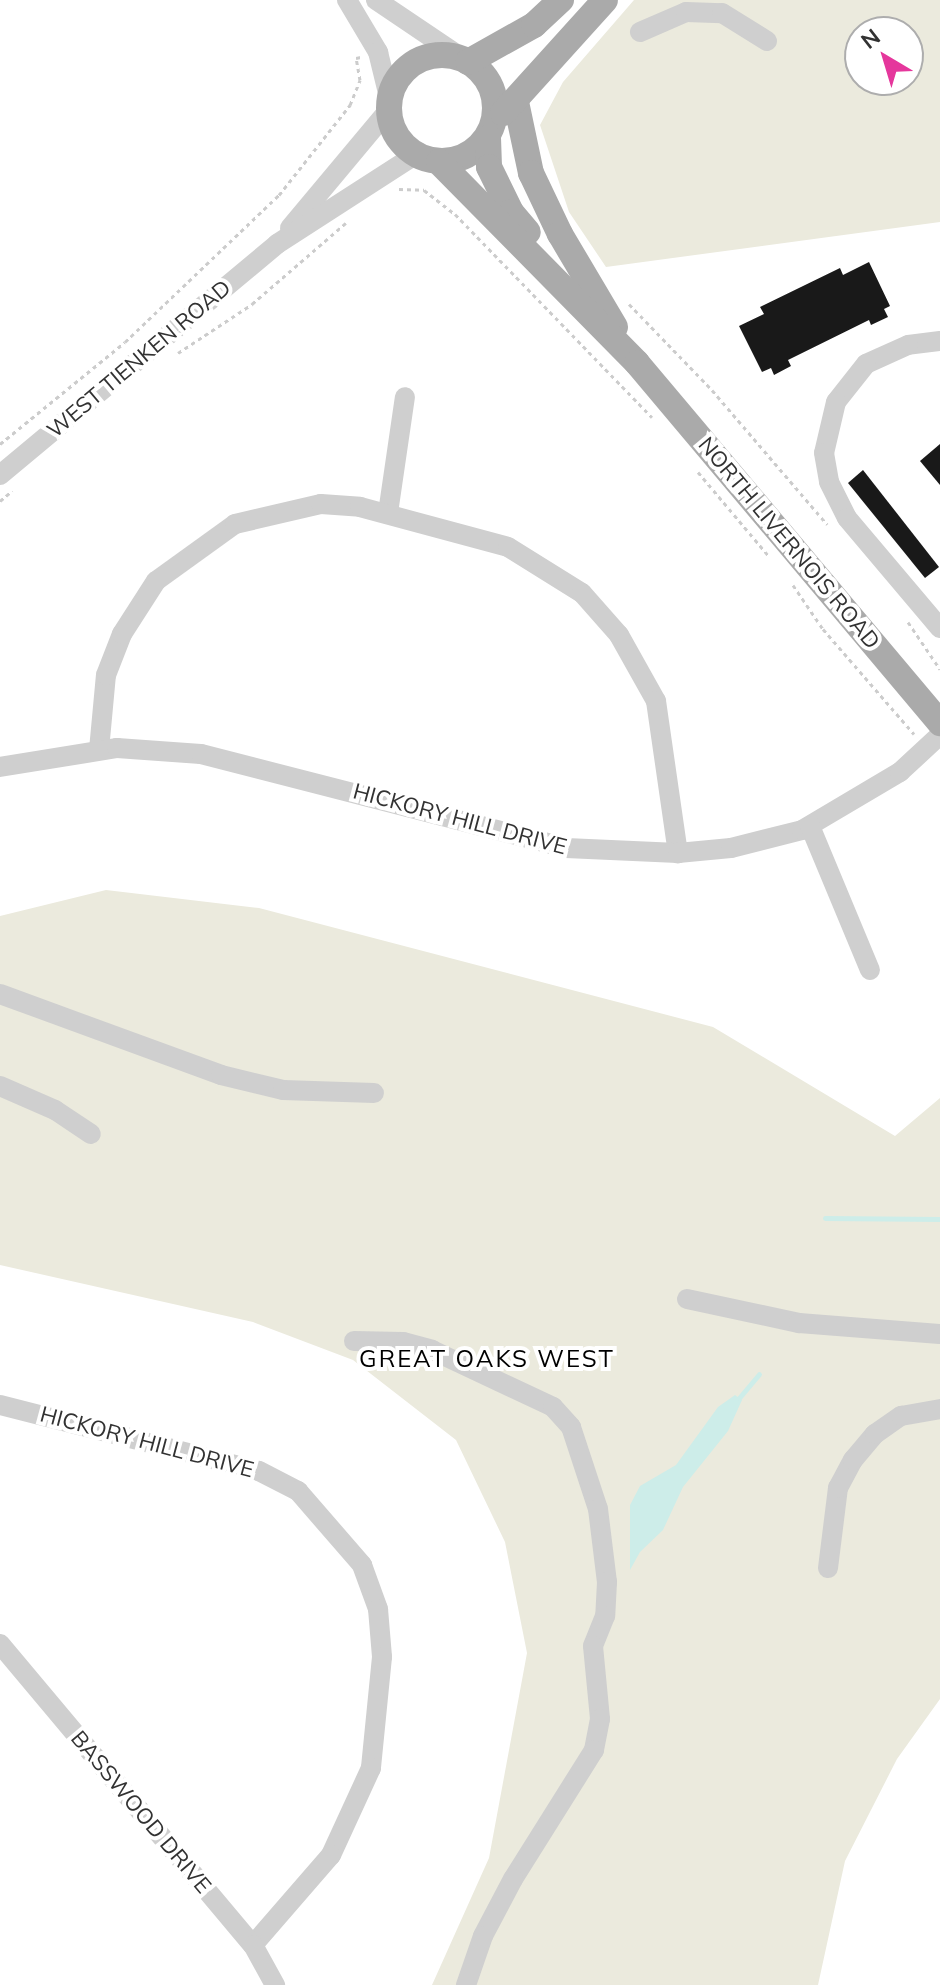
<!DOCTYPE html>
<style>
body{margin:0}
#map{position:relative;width:940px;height:1985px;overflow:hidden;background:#fff;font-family:Mulish,sans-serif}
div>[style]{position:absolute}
.green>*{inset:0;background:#ebeadd}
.water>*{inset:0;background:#cdede9}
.stream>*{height:5px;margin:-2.5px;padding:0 2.5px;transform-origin:2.5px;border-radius:2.5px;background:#cdede9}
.building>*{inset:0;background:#191919}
.path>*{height:3px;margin-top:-1.5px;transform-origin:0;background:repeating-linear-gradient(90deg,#ccc 0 4px,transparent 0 8px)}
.minor>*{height:20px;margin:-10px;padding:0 10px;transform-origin:10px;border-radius:10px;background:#cfcfcf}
.major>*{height:26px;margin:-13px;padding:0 13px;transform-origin:13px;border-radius:13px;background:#aaa}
.major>.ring{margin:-13px;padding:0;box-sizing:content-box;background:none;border:26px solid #aaa;border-radius:50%}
span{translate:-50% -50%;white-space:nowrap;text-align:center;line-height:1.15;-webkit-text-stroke:8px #fff;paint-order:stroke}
.street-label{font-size:22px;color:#323232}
.neighbourhood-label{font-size:24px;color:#000;letter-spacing:2px}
.north{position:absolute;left:844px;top:16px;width:80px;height:80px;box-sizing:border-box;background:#fff;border:2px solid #adadad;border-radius:50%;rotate:322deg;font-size:22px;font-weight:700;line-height:32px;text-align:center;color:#323232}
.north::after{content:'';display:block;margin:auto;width:28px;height:36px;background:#e5379c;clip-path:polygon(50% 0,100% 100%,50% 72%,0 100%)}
</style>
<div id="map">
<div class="green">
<i style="clip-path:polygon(evenodd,634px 0,940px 0,940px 222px,606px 267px,569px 212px,540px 125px,563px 82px,634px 0,860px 32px,908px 32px,908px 80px,860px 80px,860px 32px)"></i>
<i style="clip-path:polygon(106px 890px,259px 908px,713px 1027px,895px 1136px,940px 1098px,940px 1699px,897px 1759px,845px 1861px,818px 1985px,432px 1985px,489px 1858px,527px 1653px,505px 1542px,456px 1440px,353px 1360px,253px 1322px,0 1265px,0 916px)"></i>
</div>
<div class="water">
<i style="clip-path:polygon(735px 1395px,742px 1400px,728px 1431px,683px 1487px,663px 1530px,640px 1552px,630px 1570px,630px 1505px,640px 1486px,676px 1465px,718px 1407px)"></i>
</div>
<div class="stream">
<i style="left:825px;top:1218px;width:115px;rotate:0.5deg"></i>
<i style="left:739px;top:1398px;width:31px;rotate:-50deg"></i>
</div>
<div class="building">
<i style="clip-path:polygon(869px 262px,890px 306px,884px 309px,888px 317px,871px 325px,869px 320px,788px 360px,791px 366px,774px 375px,771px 368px,762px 372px,739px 326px,764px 314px,760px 307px,840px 268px,843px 275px)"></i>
<i style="clip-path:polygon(940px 444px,940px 485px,920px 461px)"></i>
<i style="clip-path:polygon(863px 470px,939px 567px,925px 578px,848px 483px)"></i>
</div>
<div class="path">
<i style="left:399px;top:189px;width:25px;rotate:2deg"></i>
<i style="left:424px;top:190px;width:39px;rotate:38deg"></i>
<i style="left:455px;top:214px;width:283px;rotate:45.9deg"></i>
<i style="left:629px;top:304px;width:120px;rotate:46deg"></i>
<i style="left:712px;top:390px;width:177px;rotate:49.4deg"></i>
<i style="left:178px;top:353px;width:89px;rotate:-33.5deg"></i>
<i style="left:252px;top:304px;width:124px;rotate:-40.8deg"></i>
<i style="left:0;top:444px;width:161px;rotate:-39.2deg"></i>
<i style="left:125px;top:342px;width:213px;rotate:-43.7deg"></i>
<i style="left:279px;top:195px;width:115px;rotate:-51.7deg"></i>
<i style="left:350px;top:105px;width:27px;rotate:-68deg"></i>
<i style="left:360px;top:80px;width:22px;rotate:-100deg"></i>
<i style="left:356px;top:58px;width:5px;rotate:-11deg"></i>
<i style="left:698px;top:472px;width:109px;rotate:49.9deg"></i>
<i style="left:0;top:501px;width:16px;rotate:-40deg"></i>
<i style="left:793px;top:585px;width:53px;rotate:55.7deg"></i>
<i style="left:823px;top:629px;width:139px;rotate:49.1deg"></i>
<i style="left:908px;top:622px;width:57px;rotate:55.8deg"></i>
</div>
<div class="minor">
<i style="left:347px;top:0;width:61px;rotate:59.2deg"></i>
<i style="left:378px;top:52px;width:46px;rotate:76.3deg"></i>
<i style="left:376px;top:0;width:104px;rotate:34deg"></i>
<i style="left:640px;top:32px;width:50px;rotate:-23.5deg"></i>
<i style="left:686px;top:12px;width:36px;rotate:2deg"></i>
<i style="left:722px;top:13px;width:53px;rotate:31.9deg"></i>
<i style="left:290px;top:228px;width:151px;rotate:-50.1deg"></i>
<i style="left:940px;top:341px;width:32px;rotate:173deg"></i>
<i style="left:908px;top:345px;width:46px;rotate:155.7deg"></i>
<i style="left:866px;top:364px;width:48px;rotate:128.3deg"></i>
<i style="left:836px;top:402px;width:52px;rotate:103.2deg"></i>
<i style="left:824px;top:453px;width:29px;rotate:80deg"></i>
<i style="left:829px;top:482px;width:40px;rotate:63.4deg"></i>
<i style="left:847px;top:518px;width:144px;rotate:49.8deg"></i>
<i style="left:0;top:475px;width:361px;rotate:-39.8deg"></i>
<i style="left:277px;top:244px;width:164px;rotate:-32.8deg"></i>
<i style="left:388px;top:513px;width:117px;rotate:-81.7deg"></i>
<i style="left:99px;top:750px;width:75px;rotate:-84.7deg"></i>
<i style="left:106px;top:675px;width:44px;rotate:-68.7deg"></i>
<i style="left:122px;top:634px;width:63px;rotate:-57.3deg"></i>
<i style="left:156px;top:581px;width:97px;rotate:-35.8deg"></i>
<i style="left:235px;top:524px;width:88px;rotate:-13.1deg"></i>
<i style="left:321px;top:504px;width:39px;rotate:4deg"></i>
<i style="left:360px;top:507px;width:153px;rotate:15.1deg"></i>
<i style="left:508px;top:547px;width:87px;rotate:31.9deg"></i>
<i style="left:582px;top:593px;width:56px;rotate:48.6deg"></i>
<i style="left:619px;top:635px;width:76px;rotate:60.7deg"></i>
<i style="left:656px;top:701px;width:154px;rotate:81.8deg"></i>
<i style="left:0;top:767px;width:119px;rotate:-9.2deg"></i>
<i style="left:117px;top:748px;width:84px;rotate:4.1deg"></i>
<i style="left:201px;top:754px;width:377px;rotate:14.4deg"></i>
<i style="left:566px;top:848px;width:112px;rotate:2.6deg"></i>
<i style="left:678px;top:853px;width:53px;rotate:-5.4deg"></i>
<i style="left:731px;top:848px;width:73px;rotate:-14.2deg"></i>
<i style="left:802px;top:830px;width:114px;rotate:-30.6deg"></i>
<i style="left:900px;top:772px;width:54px;rotate:-42.8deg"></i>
<i style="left:810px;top:826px;width:156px;rotate:67.4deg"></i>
<i style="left:0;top:994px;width:235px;rotate:20.1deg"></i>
<i style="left:221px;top:1075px;width:64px;rotate:13.6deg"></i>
<i style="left:283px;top:1090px;width:91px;rotate:1.9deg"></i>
<i style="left:0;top:1086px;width:60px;rotate:23.6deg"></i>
<i style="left:55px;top:1110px;width:43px;rotate:33.7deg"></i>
<i style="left:687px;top:1299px;width:115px;rotate:12.1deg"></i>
<i style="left:799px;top:1323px;width:141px;rotate:4.5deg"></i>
<i style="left:354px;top:1341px;width:49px;rotate:1.2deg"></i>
<i style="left:403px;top:1342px;width:30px;rotate:15deg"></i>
<i style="left:432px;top:1350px;width:134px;rotate:25.2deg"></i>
<i style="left:553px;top:1407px;width:27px;rotate:48deg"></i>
<i style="left:571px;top:1427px;width:86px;rotate:71.8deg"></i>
<i style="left:598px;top:1509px;width:74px;rotate:83deg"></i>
<i style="left:607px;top:1582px;width:34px;rotate:93deg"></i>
<i style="left:605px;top:1616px;width:32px;rotate:112deg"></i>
<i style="left:593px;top:1646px;width:73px;rotate:84.5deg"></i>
<i style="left:600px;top:1719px;width:32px;rotate:101deg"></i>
<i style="left:594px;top:1750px;width:152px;rotate:122.1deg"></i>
<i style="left:513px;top:1879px;width:64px;rotate:117.8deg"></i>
<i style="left:483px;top:1936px;width:52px;rotate:109.1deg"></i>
<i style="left:0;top:1405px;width:267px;rotate:14.3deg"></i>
<i style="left:259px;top:1471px;width:44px;rotate:27.1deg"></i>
<i style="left:298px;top:1491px;width:98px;rotate:49.1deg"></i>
<i style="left:362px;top:1565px;width:47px;rotate:70deg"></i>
<i style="left:378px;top:1609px;width:48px;rotate:85.2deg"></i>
<i style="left:382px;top:1657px;width:112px;rotate:95.7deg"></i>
<i style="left:371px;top:1768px;width:96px;rotate:114.7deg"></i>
<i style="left:331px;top:1855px;width:119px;rotate:130.9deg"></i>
<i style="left:828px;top:1568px;width:81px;rotate:-82.9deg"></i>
<i style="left:838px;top:1488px;width:32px;rotate:-62deg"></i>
<i style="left:853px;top:1460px;width:34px;rotate:-50deg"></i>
<i style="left:875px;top:1434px;width:32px;rotate:-35deg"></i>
<i style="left:901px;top:1416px;width:40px;rotate:-10deg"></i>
<i style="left:0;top:1644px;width:393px;rotate:50deg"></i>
<i style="left:253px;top:1945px;width:46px;rotate:61.2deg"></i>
</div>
<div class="major">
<i class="ring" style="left:389px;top:55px;width:80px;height:80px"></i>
<i style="left:468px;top:62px;width:76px;rotate:-29.3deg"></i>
<i style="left:534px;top:25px;width:37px;rotate:-43deg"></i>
<i style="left:516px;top:102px;width:73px;rotate:78.1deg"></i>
<i style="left:531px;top:173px;width:68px;rotate:64.6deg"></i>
<i style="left:560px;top:234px;width:108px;rotate:59.4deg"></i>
<i style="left:503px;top:113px;width:152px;rotate:-47.9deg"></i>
<i style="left:488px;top:138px;width:29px;rotate:88deg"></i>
<i style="left:489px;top:167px;width:50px;rotate:63.9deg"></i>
<i style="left:511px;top:212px;width:26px;rotate:50deg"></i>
<i style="left:439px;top:162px;width:282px;rotate:45.4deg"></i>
<i style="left:637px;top:363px;width:471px;rotate:49.9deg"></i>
</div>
<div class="street-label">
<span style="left:139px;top:359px;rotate:-40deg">WEST TIENKEN ROAD</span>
<span style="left:789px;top:543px;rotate:50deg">NORTH LIVERNOIS ROAD</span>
<span style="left:460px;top:819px;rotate:15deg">HICKORY HILL DRIVE</span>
<span style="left:147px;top:1442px;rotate:15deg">HICKORY HILL DRIVE</span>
<span style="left:141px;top:1812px;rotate:50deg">BASSWOOD DRIVE</span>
</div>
<div class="neighbourhood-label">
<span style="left:487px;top:1359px">GREAT OAKS WEST</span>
</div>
<div class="north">N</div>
</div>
